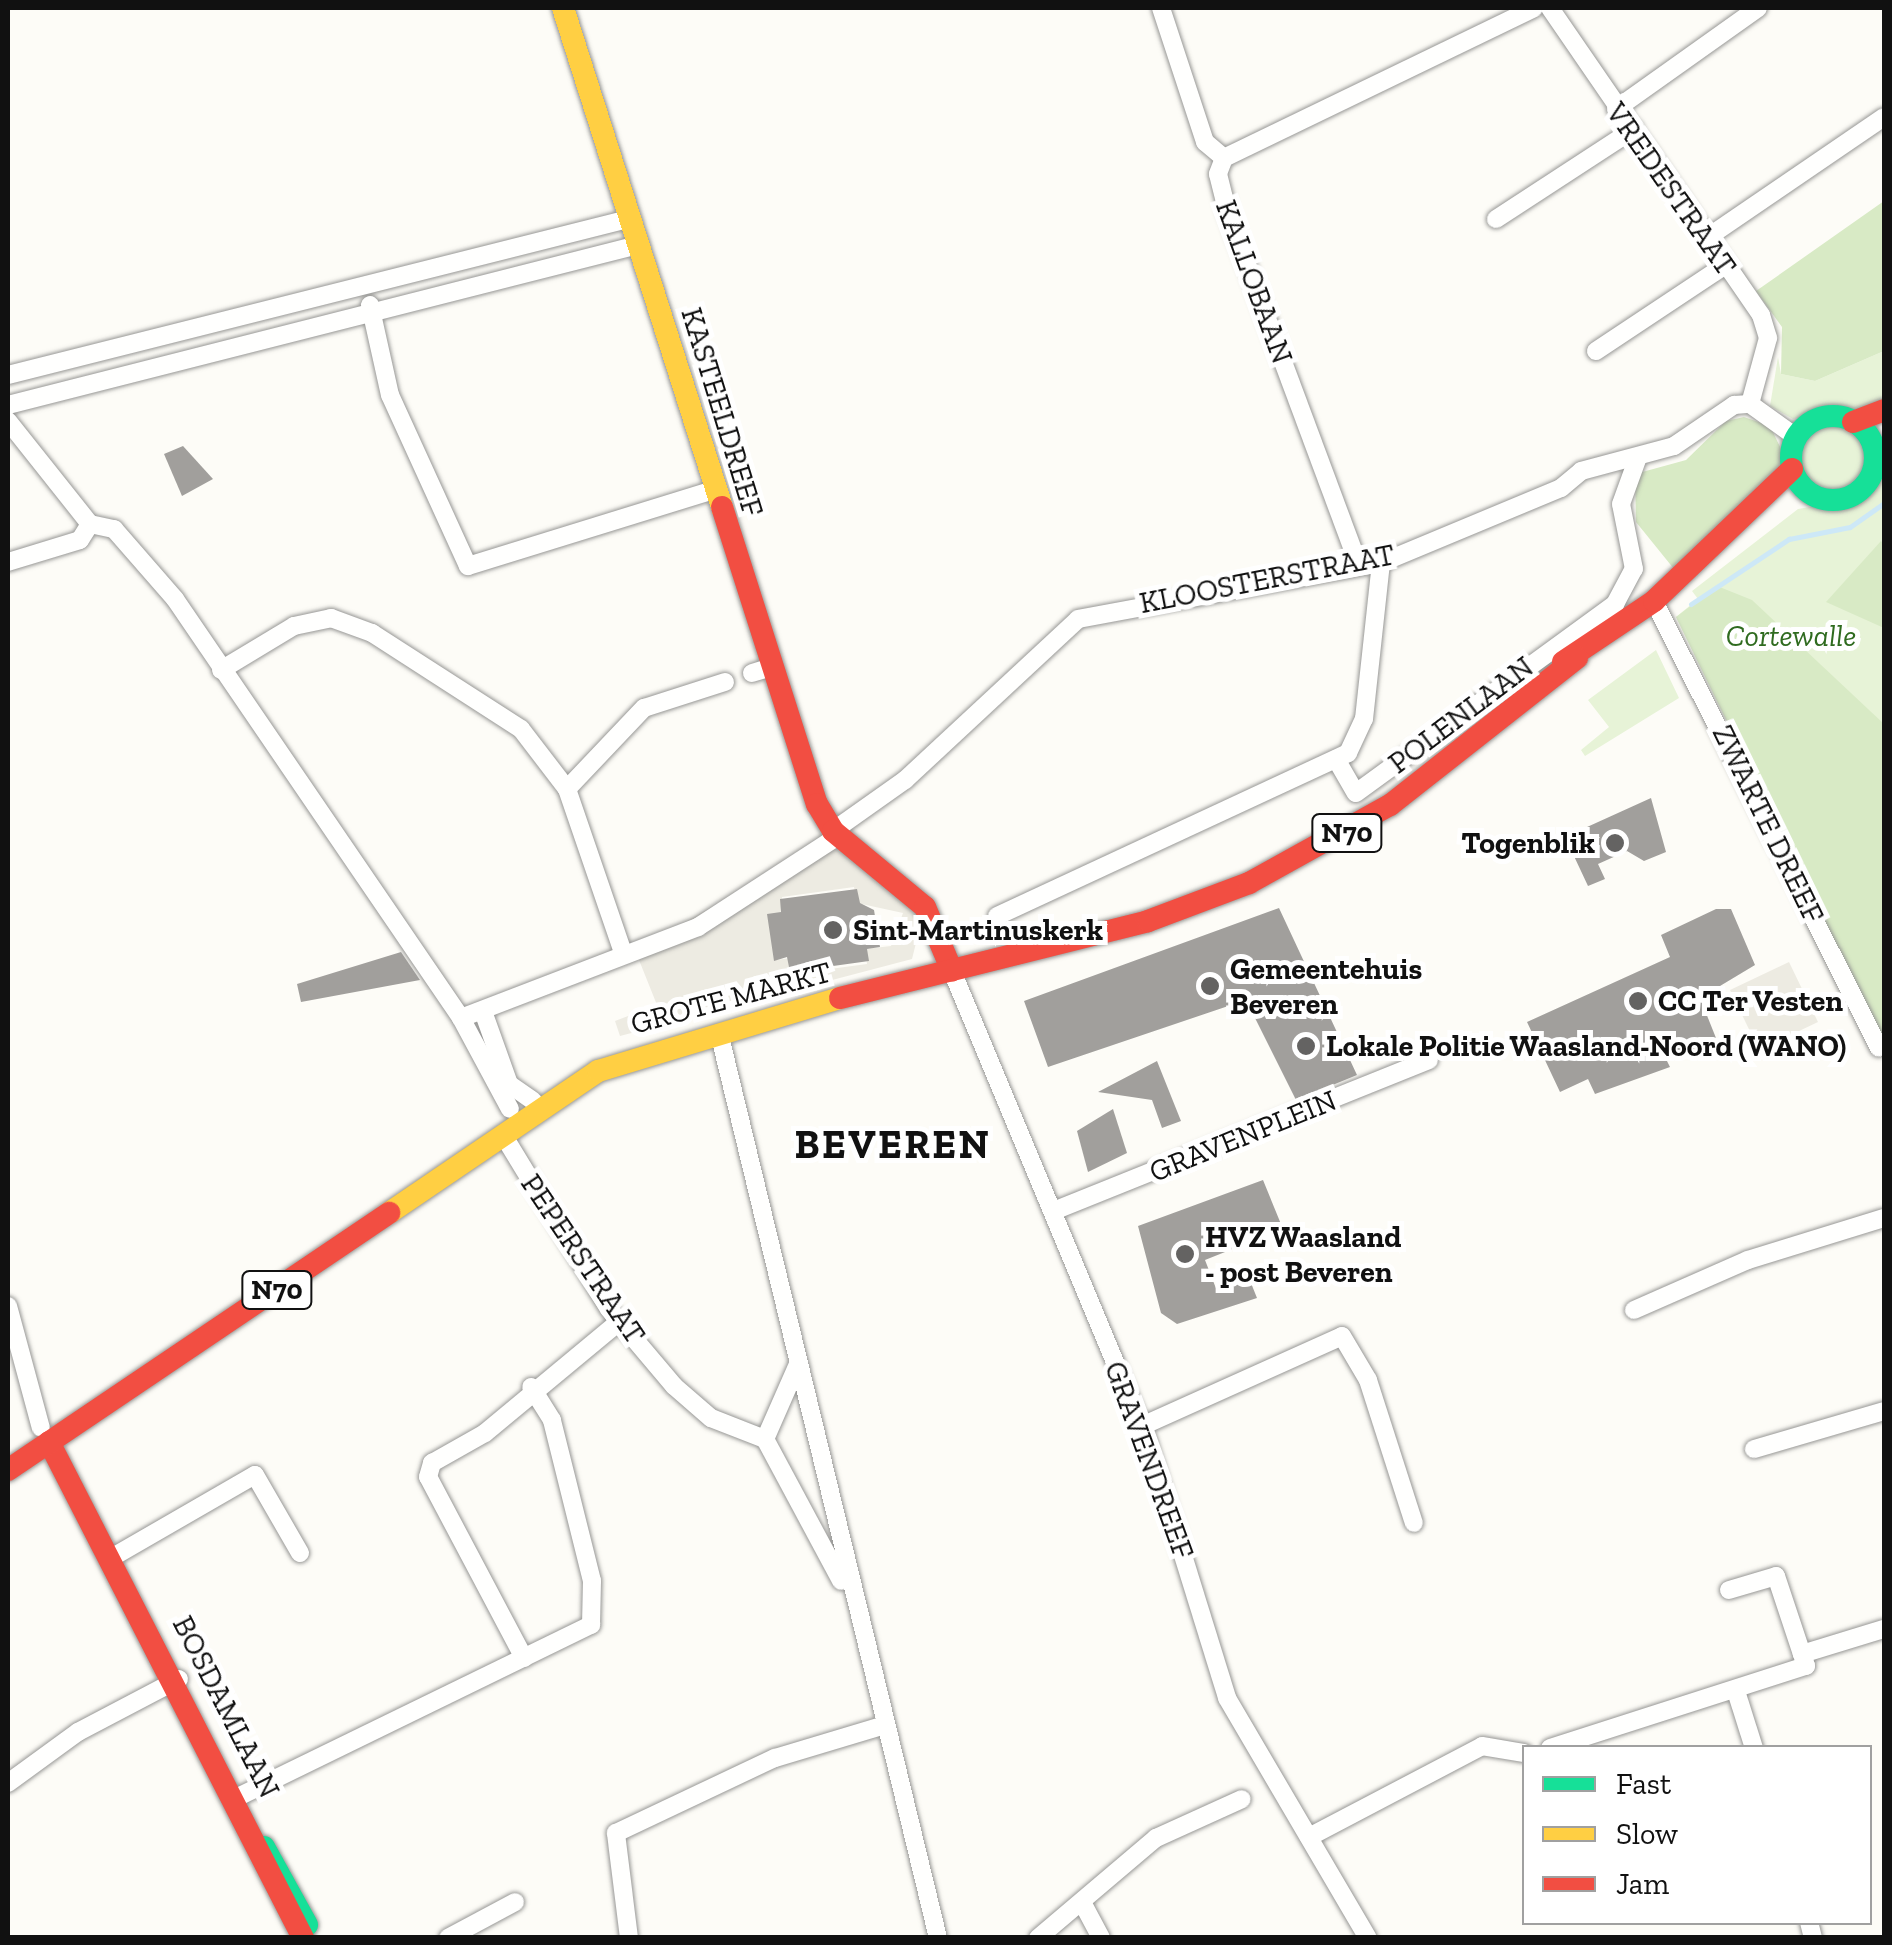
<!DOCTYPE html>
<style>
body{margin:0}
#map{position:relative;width:1892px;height:1945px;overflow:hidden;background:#fdfcf7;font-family:"Zilla Slab",serif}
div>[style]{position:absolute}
.green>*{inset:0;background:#e7f3d7}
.round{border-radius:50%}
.forest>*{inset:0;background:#d8eac5}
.plaza>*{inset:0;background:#edebe2}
.stream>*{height:5px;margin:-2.5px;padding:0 2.5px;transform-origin:2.5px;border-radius:2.5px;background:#cde8f7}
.building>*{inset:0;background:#a19f9c}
.roads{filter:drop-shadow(0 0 2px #979795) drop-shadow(0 0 2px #979795)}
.street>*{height:18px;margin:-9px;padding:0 9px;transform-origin:9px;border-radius:9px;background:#fffffe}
.fast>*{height:22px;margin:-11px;padding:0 11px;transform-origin:11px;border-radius:11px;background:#16e098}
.fast>.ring{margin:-11px;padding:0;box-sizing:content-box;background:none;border:22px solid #16e098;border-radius:50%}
.slow>*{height:22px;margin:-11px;padding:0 11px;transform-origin:11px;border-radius:11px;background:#ffcf43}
.jam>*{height:22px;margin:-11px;padding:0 11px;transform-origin:11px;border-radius:11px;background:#f24e42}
.dots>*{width:28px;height:28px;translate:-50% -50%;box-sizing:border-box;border:5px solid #fff;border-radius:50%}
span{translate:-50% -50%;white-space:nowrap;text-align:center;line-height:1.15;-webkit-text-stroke:10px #fff;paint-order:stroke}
.shield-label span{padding:2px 8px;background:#fff;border:2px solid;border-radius:8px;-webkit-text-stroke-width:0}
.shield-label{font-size:28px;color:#111;font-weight:700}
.street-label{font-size:30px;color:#111}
.park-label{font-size:30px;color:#2f6b1f;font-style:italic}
.poi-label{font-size:30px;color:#111;font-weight:700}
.right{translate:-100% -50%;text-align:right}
.left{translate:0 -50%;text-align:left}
.district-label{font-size:40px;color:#111;font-weight:700;letter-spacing:2.5px}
.frame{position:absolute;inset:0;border:10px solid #111;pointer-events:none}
.legend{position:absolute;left:1522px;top:1745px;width:350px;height:180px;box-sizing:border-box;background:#fff;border:2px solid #a0a0a0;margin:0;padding:12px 18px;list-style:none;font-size:30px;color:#111}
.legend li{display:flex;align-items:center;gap:20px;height:50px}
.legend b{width:50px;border:2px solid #a0a0a0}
</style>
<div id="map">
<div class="green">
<i style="clip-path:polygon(1884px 351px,1884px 405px,1793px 419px,1770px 406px,1778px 357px,1781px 374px,1815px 381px)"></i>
<i class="round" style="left:1802px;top:427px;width:62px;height:62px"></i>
<i style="clip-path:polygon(1884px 448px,1884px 1044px,1676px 617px,1698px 599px,1692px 591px,1798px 509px,1863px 498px)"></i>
<i style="clip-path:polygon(1656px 650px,1679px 698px,1585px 756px,1581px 750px,1609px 727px,1588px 700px)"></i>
</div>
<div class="forest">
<i style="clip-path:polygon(1884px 201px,1884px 351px,1815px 381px,1781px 374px,1782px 327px,1756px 291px)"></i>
<i style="clip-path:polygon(1744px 417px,1770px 426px,1786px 459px,1674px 569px,1636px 522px,1635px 474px,1686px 460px,1726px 421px)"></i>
<i style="clip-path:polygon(1881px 541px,1884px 545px,1884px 628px,1826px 602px)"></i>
<i style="clip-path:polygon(1717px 586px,1752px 600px,1884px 724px,1884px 1044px,1676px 617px)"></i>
</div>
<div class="plaza">
<i style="clip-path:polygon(evenodd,838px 836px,925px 907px,912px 959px,620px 1036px,615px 1021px,657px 1005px,635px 950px,838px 836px,854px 887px,857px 903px,903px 913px,891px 946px,865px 949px,867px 964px,793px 974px,790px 958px,776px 960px,782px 897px,854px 887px)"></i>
<i style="clip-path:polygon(1789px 962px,1818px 1022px,1759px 1050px,1730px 990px)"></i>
</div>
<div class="stream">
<i style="left:1691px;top:604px;width:118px;rotate:-33.6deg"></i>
<i style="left:1789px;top:539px;width:62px;rotate:-11.1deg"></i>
<i style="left:1850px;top:527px;width:42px;rotate:-35.2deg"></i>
</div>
<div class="building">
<i style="clip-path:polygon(183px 446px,213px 479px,182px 496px,164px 454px)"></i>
<i style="clip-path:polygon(1651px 798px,1666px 852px,1644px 861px,1627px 851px,1598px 864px,1605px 879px,1588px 886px,1565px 837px)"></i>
<i style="clip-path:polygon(857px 889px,860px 903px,874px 910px,880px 947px,867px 949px,869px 961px,790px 972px,787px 957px,774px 961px,767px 914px,781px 912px,780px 899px)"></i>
<i style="clip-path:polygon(1279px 908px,1357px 1075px,1296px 1100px,1246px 1000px,1048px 1067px,1024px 1001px)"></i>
<i style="clip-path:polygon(1716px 909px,1731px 909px,1755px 965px,1700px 998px,1716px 1038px,1667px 1061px,1670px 1067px,1595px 1094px,1588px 1079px,1560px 1092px,1527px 1022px,1670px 957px,1661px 935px)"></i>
<i style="clip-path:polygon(401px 952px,420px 980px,301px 1002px,297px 984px)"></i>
<i style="clip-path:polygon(1157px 1061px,1181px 1121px,1162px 1128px,1152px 1100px,1098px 1092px)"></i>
<i style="clip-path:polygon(1113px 1109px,1127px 1153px,1088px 1172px,1077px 1131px)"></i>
<i style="clip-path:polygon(1263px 1180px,1283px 1229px,1205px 1260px,1217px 1291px,1249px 1278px,1257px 1298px,1177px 1324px,1161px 1313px,1138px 1226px)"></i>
</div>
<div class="roads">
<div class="street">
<i style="left:1161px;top:8px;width:141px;rotate:71.8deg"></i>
<i style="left:1205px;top:142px;width:25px;rotate:40deg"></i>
<i style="left:1550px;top:8px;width:373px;rotate:55.5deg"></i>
<i style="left:1761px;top:315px;width:24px;rotate:73deg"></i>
<i style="left:1768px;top:338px;width:68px;rotate:105.3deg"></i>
<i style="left:1616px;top:109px;width:174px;rotate:-35.4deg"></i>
<i style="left:1224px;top:158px;width:17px;rotate:111deg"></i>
<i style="left:1218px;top:174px;width:38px;rotate:76deg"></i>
<i style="left:1227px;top:211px;width:377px;rotate:69.6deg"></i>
<i style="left:1224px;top:158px;width:344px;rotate:-25.8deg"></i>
<i style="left:1496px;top:219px;width:165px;rotate:-33.1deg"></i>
<i style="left:1711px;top:235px;width:209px;rotate:-34.3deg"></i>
<i style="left:370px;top:305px;width:92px;rotate:77.5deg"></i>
<i style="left:390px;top:395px;width:188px;rotate:65.5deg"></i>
<i style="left:468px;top:566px;width:257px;rotate:-17.2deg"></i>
<i style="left:1596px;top:351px;width:154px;rotate:-33.6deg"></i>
<i style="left:8px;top:375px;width:639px;rotate:-14.12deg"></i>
<i style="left:8px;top:405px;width:650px;rotate:-14.25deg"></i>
<i style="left:8px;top:421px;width:132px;rotate:51.5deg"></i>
<i style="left:90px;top:524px;width:25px;rotate:12deg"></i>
<i style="left:114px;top:529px;width:93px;rotate:48.9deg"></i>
<i style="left:175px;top:599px;width:507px;rotate:55.68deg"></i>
<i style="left:461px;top:1018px;width:103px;rotate:61.7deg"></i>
<i style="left:8px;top:562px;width:75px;rotate:-17deg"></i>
<i style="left:80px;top:540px;width:19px;rotate:-58deg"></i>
<i style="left:1654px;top:601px;width:500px;rotate:63.28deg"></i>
<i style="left:221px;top:670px;width:85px;rotate:-31.1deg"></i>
<i style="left:294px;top:626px;width:38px;rotate:-12deg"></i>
<i style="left:331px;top:618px;width:44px;rotate:20.1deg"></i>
<i style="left:372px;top:633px;width:177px;rotate:32.8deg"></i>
<i style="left:521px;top:729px;width:76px;rotate:52.5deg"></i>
<i style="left:567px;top:789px;width:173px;rotate:71.1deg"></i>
<i style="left:752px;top:673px;width:21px;rotate:-17deg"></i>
<i style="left:1336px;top:759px;width:39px;rotate:60deg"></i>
<i style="left:1356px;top:793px;width:321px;rotate:-36.1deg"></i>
<i style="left:1615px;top:604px;width:40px;rotate:-62deg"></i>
<i style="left:1634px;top:569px;width:66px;rotate:-101.3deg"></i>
<i style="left:1621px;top:504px;width:50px;rotate:-70.1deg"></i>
<i style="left:567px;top:789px;width:112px;rotate:-46.5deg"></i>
<i style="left:644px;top:708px;width:85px;rotate:-17.8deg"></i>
<i style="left:833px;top:831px;width:88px;rotate:-35.3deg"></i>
<i style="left:905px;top:780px;width:236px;rotate:-42.9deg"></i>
<i style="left:1078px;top:619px;width:308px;rotate:-10.5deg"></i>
<i style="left:1381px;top:563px;width:195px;rotate:-22.6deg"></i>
<i style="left:1561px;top:488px;width:26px;rotate:-40deg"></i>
<i style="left:1581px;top:471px;width:96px;rotate:-15deg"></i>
<i style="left:1674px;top:446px;width:73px;rotate:-34.3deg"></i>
<i style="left:1734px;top:405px;width:16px;rotate:-4deg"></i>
<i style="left:1750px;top:404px;width:57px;rotate:35.7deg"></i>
<i style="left:997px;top:916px;width:387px;rotate:-24.9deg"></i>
<i style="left:1348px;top:753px;width:38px;rotate:-65deg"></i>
<i style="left:1364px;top:719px;width:157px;rotate:-83.8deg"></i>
<i style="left:952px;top:971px;width:507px;rotate:67.38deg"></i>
<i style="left:1147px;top:1439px;width:271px;rotate:72.8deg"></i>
<i style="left:1227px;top:1698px;width:278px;rotate:59.6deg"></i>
<i style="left:484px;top:1014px;width:74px;rotate:70.3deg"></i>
<i style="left:509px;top:1084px;width:29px;rotate:35deg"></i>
<i style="left:461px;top:1018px;width:254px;rotate:-21deg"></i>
<i style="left:698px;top:927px;width:167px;rotate:-33deg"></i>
<i style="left:722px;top:1045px;width:919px;rotate:76.4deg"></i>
<i style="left:505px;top:1138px;width:200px;rotate:58.7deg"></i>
<i style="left:609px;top:1309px;width:101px;rotate:49.8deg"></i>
<i style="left:674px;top:1386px;width:49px;rotate:40.9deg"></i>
<i style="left:711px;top:1418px;width:58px;rotate:21.3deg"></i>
<i style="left:1056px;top:1210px;width:402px;rotate:-21.9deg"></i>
<i style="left:8px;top:1306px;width:126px;rotate:74.9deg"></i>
<i style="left:1634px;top:1310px;width:124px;rotate:-23.7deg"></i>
<i style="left:1748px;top:1260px;width:142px;rotate:-17.2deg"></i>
<i style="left:798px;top:1364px;width:82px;rotate:113.7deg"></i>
<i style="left:765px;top:1439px;width:161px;rotate:61.8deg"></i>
<i style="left:1142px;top:1426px;width:219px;rotate:-24.2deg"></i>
<i style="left:1342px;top:1336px;width:51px;rotate:59.4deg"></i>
<i style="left:1368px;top:1380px;width:150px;rotate:72.2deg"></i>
<i style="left:1754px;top:1449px;width:135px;rotate:-16.3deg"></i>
<i style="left:111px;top:1558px;width:166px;rotate:-30deg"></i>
<i style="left:255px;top:1475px;width:90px;rotate:60deg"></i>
<i style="left:1729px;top:1590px;width:49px;rotate:-16.6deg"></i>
<i style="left:1776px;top:1576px;width:82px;rotate:71.6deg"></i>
<i style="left:524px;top:1658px;width:205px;rotate:-117.9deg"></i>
<i style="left:428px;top:1477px;width:15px;rotate:-74deg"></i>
<i style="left:432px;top:1463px;width:61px;rotate:-29.5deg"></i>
<i style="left:485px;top:1433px;width:175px;rotate:-39.7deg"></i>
<i style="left:1736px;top:1691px;width:60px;rotate:72.5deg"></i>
<i style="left:1550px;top:1748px;width:269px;rotate:-17.8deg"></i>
<i style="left:1806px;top:1666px;width:13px;rotate:-108deg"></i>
<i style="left:1802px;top:1654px;width:86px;rotate:-17deg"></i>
<i style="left:8px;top:1783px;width:87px;rotate:-36.1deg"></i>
<i style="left:78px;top:1732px;width:114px;rotate:-27.7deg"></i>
<i style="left:238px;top:1797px;width:393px;rotate:-26deg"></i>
<i style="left:591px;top:1625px;width:44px;rotate:-88.7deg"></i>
<i style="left:592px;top:1581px;width:166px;rotate:-104deg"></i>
<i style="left:552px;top:1420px;width:39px;rotate:-122deg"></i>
<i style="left:1309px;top:1837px;width:195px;rotate:-27.7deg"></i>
<i style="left:1482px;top:1746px;width:43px;rotate:9.5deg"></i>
<i style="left:1083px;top:1904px;width:38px;rotate:62deg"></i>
<i style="left:1809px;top:1922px;width:16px;rotate:76deg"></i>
<i style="left:448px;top:1938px;width:76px;rotate:-28.2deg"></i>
<i style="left:629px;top:1938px;width:106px;rotate:-97.1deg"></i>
<i style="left:616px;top:1833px;width:176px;rotate:-25.3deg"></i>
<i style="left:775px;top:1758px;width:115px;rotate:-16.7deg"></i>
<i style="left:1038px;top:1938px;width:155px;rotate:-40.3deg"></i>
<i style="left:1156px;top:1838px;width:94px;rotate:-24.4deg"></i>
</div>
<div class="fast">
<i class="ring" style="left:1791px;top:416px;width:62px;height:62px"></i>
<i style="left:264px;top:1847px;width:89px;rotate:61.1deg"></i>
</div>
<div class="slow">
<i style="left:563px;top:8px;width:524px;rotate:72.33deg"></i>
<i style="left:389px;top:1213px;width:253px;rotate:-34.2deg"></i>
<i style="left:598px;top:1071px;width:253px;rotate:-16.8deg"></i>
</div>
<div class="jam">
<i style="left:1853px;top:422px;width:33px;rotate:-21deg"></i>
<i style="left:722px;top:507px;width:312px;rotate:72.3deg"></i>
<i style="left:817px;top:804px;width:31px;rotate:59deg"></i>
<i style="left:833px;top:831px;width:119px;rotate:39.6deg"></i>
<i style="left:925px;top:907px;width:69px;rotate:67.1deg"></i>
<i style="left:1563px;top:662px;width:110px;rotate:-33.8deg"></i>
<i style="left:1654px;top:601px;width:191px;rotate:-43.7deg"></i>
<i style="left:840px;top:998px;width:317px;rotate:-14deg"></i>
<i style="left:1148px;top:921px;width:108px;rotate:-20.6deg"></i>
<i style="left:1249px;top:883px;width:161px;rotate:-29deg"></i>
<i style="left:1390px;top:805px;width:238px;rotate:-38.2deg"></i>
<i style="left:49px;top:1442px;width:557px;rotate:62.88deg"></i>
<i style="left:8px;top:1470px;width:460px;rotate:-34deg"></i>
</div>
</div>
<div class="dots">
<i style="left:1615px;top:843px;background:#646362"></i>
<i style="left:833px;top:930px;background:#646362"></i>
<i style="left:1210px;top:986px;background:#646362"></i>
<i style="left:1638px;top:1001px;background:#646362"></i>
<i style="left:1306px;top:1046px;background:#646362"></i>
<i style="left:1185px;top:1254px;background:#646362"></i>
</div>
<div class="shield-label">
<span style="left:1347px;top:833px">N70</span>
<span style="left:277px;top:1290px">N70</span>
</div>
<div class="street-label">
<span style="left:1671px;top:189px;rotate:55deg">VREDESTRAAT</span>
<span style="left:1254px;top:282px;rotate:70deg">KALLOBAAN</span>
<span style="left:722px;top:412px;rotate:73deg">KASTEELDREEF</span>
<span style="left:1267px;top:579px;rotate:-11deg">KLOOSTERSTRAAT</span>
<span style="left:1461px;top:715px;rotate:-37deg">POLENLAAN</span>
<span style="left:1768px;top:824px;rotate:64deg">ZWARTE DREEF</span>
<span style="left:731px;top:998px;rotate:-15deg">GROTE MARKT</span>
<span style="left:1243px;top:1136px;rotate:-22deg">GRAVENPLEIN</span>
<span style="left:583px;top:1259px;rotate:56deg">PEPERSTRAAT</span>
<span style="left:1149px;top:1460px;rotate:70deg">GRAVENDREEF</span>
<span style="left:226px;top:1707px;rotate:63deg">BOSDAMLAAN</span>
</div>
<div class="park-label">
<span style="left:1791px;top:636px">Cortewalle</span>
</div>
<div class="poi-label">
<span class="right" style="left:1595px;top:843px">Togenblik</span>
<span class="left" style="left:853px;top:930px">Sint-Martinuskerk</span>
<span class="left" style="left:1230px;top:986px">Gemeentehuis<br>Beveren</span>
<span class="left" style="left:1658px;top:1001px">CC Ter Vesten</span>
<span class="left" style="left:1326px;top:1046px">Lokale Politie Waasland-Noord (WANO)</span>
<span class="left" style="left:1205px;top:1254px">HVZ Waasland<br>- post Beveren</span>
</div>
<div class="district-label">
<span style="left:893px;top:1144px">BEVEREN</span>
</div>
<div class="frame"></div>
<ul class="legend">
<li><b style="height:12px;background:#16e098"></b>Fast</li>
<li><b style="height:12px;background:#ffcf43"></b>Slow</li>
<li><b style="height:12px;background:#f24e42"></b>Jam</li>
</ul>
</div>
